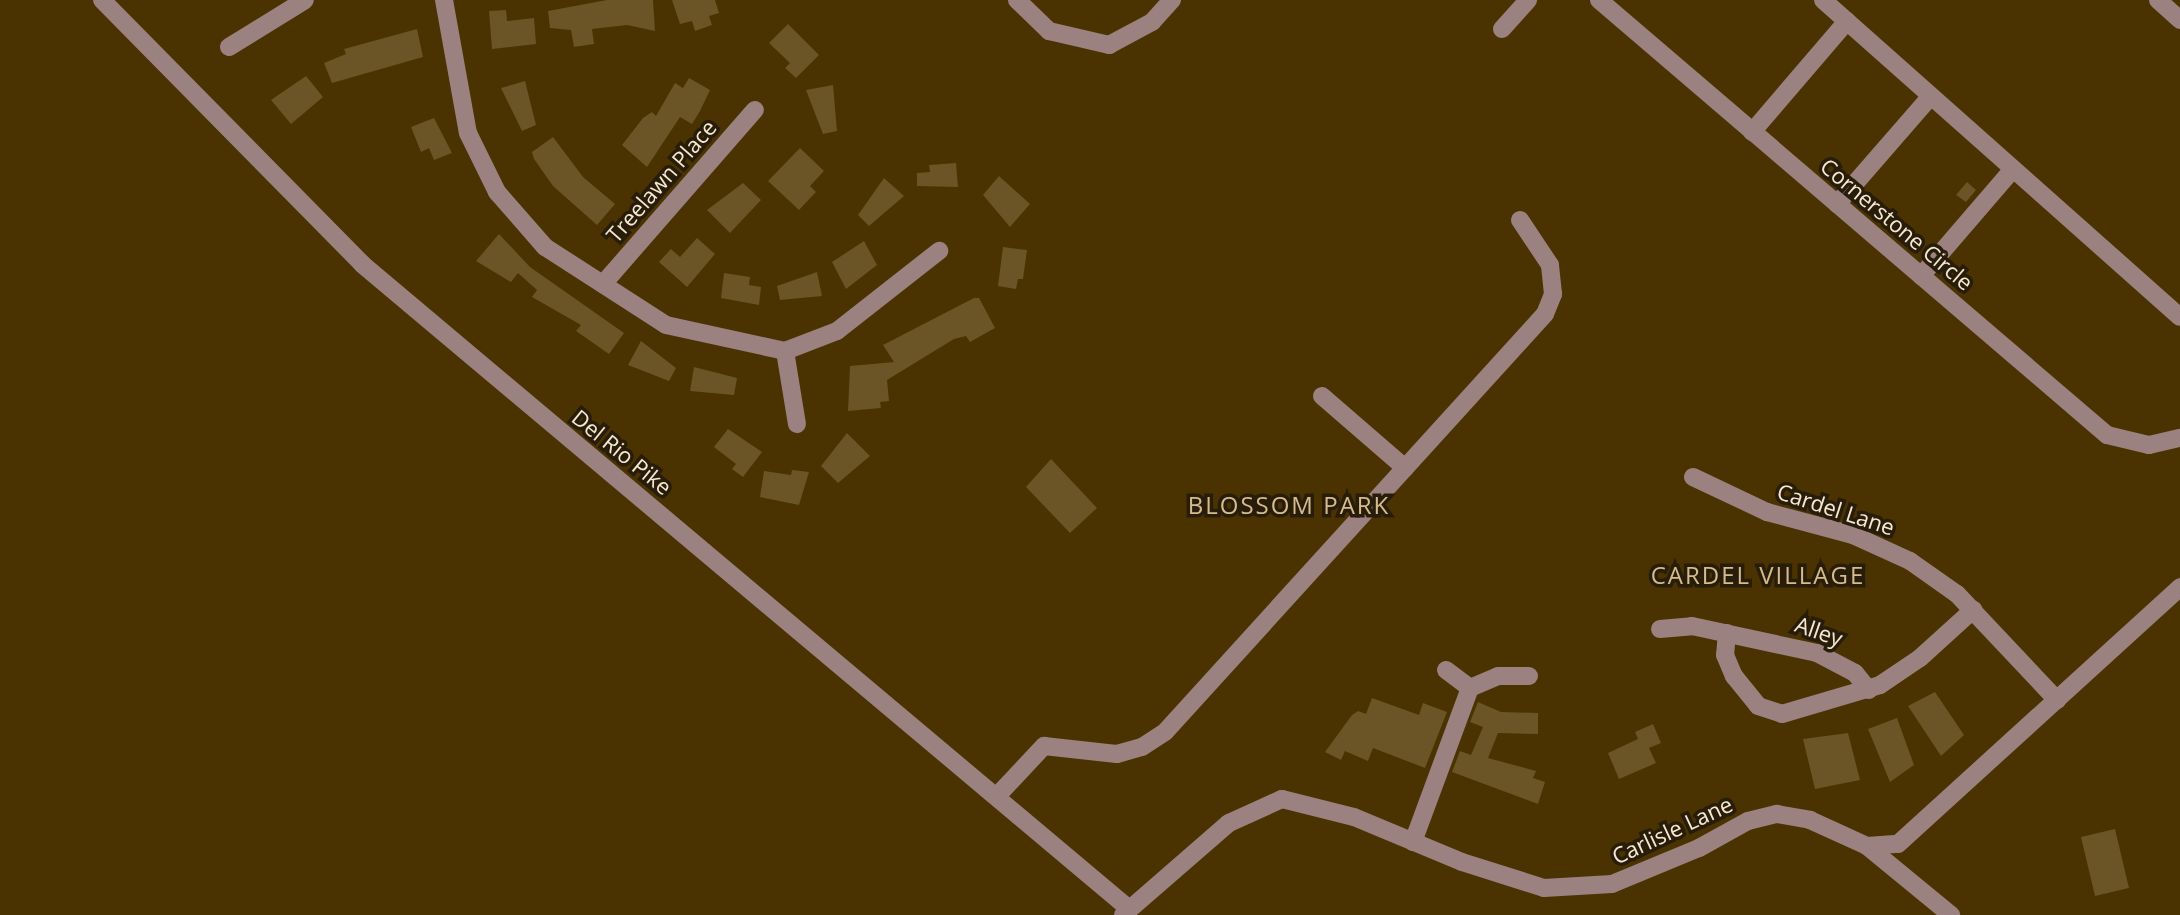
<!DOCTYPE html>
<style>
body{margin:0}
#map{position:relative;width:2180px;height:915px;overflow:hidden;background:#4a3300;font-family:"Open Sans",sans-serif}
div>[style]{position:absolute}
.building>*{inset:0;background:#6b5425}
.minor>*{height:18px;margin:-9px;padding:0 9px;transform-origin:9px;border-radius:9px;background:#9b8180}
span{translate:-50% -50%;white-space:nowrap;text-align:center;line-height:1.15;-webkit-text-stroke:7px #281d0a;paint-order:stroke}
.street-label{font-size:22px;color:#f7e9d1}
.neighbourhood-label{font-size:24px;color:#d6bb8b;letter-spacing:2px}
</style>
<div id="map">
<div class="building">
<i style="clip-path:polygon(607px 0,653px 0,655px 31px,627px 25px,592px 29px,594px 44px,574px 47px,571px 30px,550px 28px,548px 11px)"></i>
<i style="clip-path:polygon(672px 0,715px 0,719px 13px,709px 16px,712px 25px,695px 31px,692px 21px,680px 24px)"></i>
<i style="clip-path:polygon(506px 10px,507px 21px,534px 18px,536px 44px,492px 49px,489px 11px)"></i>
<i style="clip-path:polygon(788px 24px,819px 55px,796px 78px,785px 68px,790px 63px,769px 43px)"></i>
<i style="clip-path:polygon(417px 29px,423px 57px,332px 83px,324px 63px,346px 54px,344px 49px)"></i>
<i style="clip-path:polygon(306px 76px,323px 97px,291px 124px,271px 100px)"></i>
<i style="clip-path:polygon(689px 78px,710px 90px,700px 111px,692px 124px,680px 117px,647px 167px,622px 145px,643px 118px,652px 112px,656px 116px,675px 83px,683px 88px)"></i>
<i style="clip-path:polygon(525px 81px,536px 125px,522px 131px,501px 88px)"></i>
<i style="clip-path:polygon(833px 85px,837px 131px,823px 134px,806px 90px)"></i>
<i style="clip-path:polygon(434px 118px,452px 153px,434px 160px,429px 148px,421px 152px,411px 127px)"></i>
<i style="clip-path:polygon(553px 137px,583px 177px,615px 204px,597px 225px,553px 186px,534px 159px,532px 152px)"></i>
<i style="clip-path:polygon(800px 148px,824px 171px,810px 186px,816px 192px,799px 210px,768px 181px)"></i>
<i style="clip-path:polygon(956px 163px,958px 187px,917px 186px,917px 173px,930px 172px,929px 165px)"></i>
<i style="clip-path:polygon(999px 176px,1030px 204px,1010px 227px,983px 195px)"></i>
<i style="clip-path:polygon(884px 178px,904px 196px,869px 226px,858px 215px)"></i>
<i style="clip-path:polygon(1967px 182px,1976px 190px,1966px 202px,1956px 195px)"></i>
<i style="clip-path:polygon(743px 183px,761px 200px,730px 233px,707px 210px)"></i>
<i style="clip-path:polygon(499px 234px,530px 267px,624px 333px,609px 354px,576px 331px,581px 325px,532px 297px,537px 290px,518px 273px,511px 282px,476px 261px)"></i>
<i style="clip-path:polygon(697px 238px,715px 254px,687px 287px,659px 262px,671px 249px,680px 257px)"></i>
<i style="clip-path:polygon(864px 241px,877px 265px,846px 289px,832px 262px)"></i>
<i style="clip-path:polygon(1003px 247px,1027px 250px,1023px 279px,1018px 279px,1016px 289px,998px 286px)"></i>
<i style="clip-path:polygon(817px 272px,822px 296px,780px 300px,777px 286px)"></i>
<i style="clip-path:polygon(724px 273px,750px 277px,749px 285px,761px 287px,759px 305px,721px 298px)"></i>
<i style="clip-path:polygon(974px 298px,979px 298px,995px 328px,970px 342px,966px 336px,954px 339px,887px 380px,889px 401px,880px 402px,881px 408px,848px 411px,850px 366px,894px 362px,883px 345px)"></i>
<i style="clip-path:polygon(641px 341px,676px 368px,669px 381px,628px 365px)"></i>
<i style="clip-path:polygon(694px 367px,737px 378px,734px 395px,690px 391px)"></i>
<i style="clip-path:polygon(728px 429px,762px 452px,743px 477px,732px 469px,736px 464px,714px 447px)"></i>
<i style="clip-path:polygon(847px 433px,870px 456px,838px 483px,821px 466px)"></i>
<i style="clip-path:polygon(1051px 459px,1097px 508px,1070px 533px,1026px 487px)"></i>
<i style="clip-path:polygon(792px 470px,809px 472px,799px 505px,760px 497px,764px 471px,791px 475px)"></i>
<i style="clip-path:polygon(1935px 692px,1964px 735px,1941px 756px,1908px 706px)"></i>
<i style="clip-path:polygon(1372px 698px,1419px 715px,1423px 703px,1447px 712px,1425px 768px,1373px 748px,1368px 761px,1345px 751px,1341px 760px,1325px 752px,1352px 715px,1358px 711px,1366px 714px)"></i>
<i style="clip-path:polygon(1478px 702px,1501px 712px,1538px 713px,1538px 734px,1498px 733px,1488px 758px,1536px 771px,1533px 778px,1545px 782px,1538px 804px,1452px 772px,1460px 751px,1471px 755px,1483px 727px,1470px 722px)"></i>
<i style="clip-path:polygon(1897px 718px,1914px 765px,1890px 782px,1868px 729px)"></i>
<i style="clip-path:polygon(1653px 724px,1661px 743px,1649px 748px,1656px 763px,1619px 779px,1608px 753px,1638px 739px,1635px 732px)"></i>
<i style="clip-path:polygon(1848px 733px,1860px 780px,1815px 789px,1803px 739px)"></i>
<i style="clip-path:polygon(2115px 829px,2129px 888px,2095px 896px,2081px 837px)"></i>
</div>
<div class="minor">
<i style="left:102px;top:0;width:371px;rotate:45.4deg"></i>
<i style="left:362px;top:264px;width:1001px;rotate:40.05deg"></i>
<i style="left:444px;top:0;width:135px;rotate:79.8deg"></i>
<i style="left:468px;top:133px;width:66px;rotate:63.8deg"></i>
<i style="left:497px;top:192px;width:73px;rotate:48.9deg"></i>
<i style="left:545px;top:247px;width:144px;rotate:32.8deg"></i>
<i style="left:666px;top:325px;width:122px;rotate:12.3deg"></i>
<i style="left:785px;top:351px;width:56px;rotate:-21deg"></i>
<i style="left:837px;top:331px;width:130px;rotate:-38.1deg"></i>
<i style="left:1017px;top:0;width:45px;rotate:44.1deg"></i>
<i style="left:1049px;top:31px;width:62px;rotate:13.1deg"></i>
<i style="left:1109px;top:45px;width:49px;rotate:-28.1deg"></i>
<i style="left:1152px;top:22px;width:30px;rotate:-48deg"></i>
<i style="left:1599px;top:0;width:669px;rotate:40.57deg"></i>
<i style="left:2107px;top:435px;width:43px;rotate:13.4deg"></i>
<i style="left:2149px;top:445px;width:32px;rotate:-13deg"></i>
<i style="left:1823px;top:0;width:477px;rotate:41.6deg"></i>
<i style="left:2158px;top:0;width:30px;rotate:42deg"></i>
<i style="left:1502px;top:29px;width:39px;rotate:-48deg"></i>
<i style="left:229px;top:47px;width:89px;rotate:-31.7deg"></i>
<i style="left:1752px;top:132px;width:146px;rotate:-49.4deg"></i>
<i style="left:1837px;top:204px;width:143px;rotate:-49deg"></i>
<i style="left:1921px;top:276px;width:141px;rotate:-49.3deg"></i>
<i style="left:603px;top:284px;width:231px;rotate:-48.9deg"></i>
<i style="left:785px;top:351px;width:74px;rotate:80.7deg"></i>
<i style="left:1322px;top:396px;width:110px;rotate:40.9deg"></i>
<i style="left:1693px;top:477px;width:82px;rotate:25.3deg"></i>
<i style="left:1767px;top:512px;width:89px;rotate:15deg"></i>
<i style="left:1853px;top:535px;width:63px;rotate:24.5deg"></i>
<i style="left:1910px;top:561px;width:57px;rotate:35.1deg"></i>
<i style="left:1957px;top:594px;width:146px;rotate:46.7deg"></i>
<i style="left:1660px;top:629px;width:32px;rotate:-5deg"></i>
<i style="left:1692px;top:626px;width:128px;rotate:12.2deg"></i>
<i style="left:1817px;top:653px;width:43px;rotate:27.8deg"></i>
<i style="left:1855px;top:673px;width:22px;rotate:51deg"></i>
<i style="left:1727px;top:633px;width:22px;rotate:95deg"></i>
<i style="left:1725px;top:655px;width:23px;rotate:67deg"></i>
<i style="left:1734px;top:676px;width:38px;rotate:51deg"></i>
<i style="left:1758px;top:706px;width:25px;rotate:18deg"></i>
<i style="left:1782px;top:714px;width:102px;rotate:-16.5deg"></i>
<i style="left:1880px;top:685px;width:48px;rotate:-34deg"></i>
<i style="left:1920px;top:658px;width:72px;rotate:-42.2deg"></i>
<i style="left:1470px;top:688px;width:30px;rotate:-23deg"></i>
<i style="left:1498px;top:676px;width:31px"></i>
<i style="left:997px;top:796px;width:69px;rotate:-46.8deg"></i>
<i style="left:1044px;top:746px;width:73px;rotate:6.3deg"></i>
<i style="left:1117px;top:754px;width:26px;rotate:-16deg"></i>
<i style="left:1142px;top:747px;width:27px;rotate:-33deg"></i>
<i style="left:1165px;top:732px;width:565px;rotate:-47.73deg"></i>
<i style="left:1545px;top:314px;width:22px;rotate:-68deg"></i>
<i style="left:1553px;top:294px;width:29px;rotate:-96deg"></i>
<i style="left:1550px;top:265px;width:54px;rotate:-123.7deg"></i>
<i style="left:1413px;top:842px;width:164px;rotate:-69.7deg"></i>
<i style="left:1470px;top:688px;width:30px;rotate:-143deg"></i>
<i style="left:1867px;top:846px;width:109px;rotate:39.4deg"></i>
<i style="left:1123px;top:915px;width:140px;rotate:-41deg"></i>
<i style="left:1229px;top:823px;width:58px;rotate:-24.4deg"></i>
<i style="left:1282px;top:799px;width:74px;rotate:14deg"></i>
<i style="left:1354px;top:817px;width:117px;rotate:22.6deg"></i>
<i style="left:1462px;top:862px;width:86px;rotate:17.6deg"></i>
<i style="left:1544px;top:888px;width:68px;rotate:-3.4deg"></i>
<i style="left:1612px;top:884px;width:94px;rotate:-22.5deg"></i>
<i style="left:1699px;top:848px;width:56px;rotate:-28.9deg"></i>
<i style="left:1748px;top:821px;width:30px;rotate:-14deg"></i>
<i style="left:1777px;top:814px;width:34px;rotate:10deg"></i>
<i style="left:1810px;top:820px;width:63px;rotate:24.5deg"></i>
<i style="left:1867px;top:846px;width:31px;rotate:-4deg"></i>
<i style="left:1898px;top:844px;width:382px;rotate:-42.3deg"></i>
</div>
<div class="street-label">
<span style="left:661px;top:181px;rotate:-49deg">Treelawn Place</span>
<span style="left:1897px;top:224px;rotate:40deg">Cornerstone Circle</span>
<span style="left:622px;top:452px;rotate:39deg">Del Rio Pike</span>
<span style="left:1836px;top:509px;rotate:18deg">Cardel Lane</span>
<span style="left:1819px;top:631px;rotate:19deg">Alley</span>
<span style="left:1672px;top:830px;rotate:-25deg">Carlisle Lane</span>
</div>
<div class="neighbourhood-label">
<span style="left:1289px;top:505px">BLOSSOM PARK</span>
<span style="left:1758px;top:575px">CARDEL VILLAGE</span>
</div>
</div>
